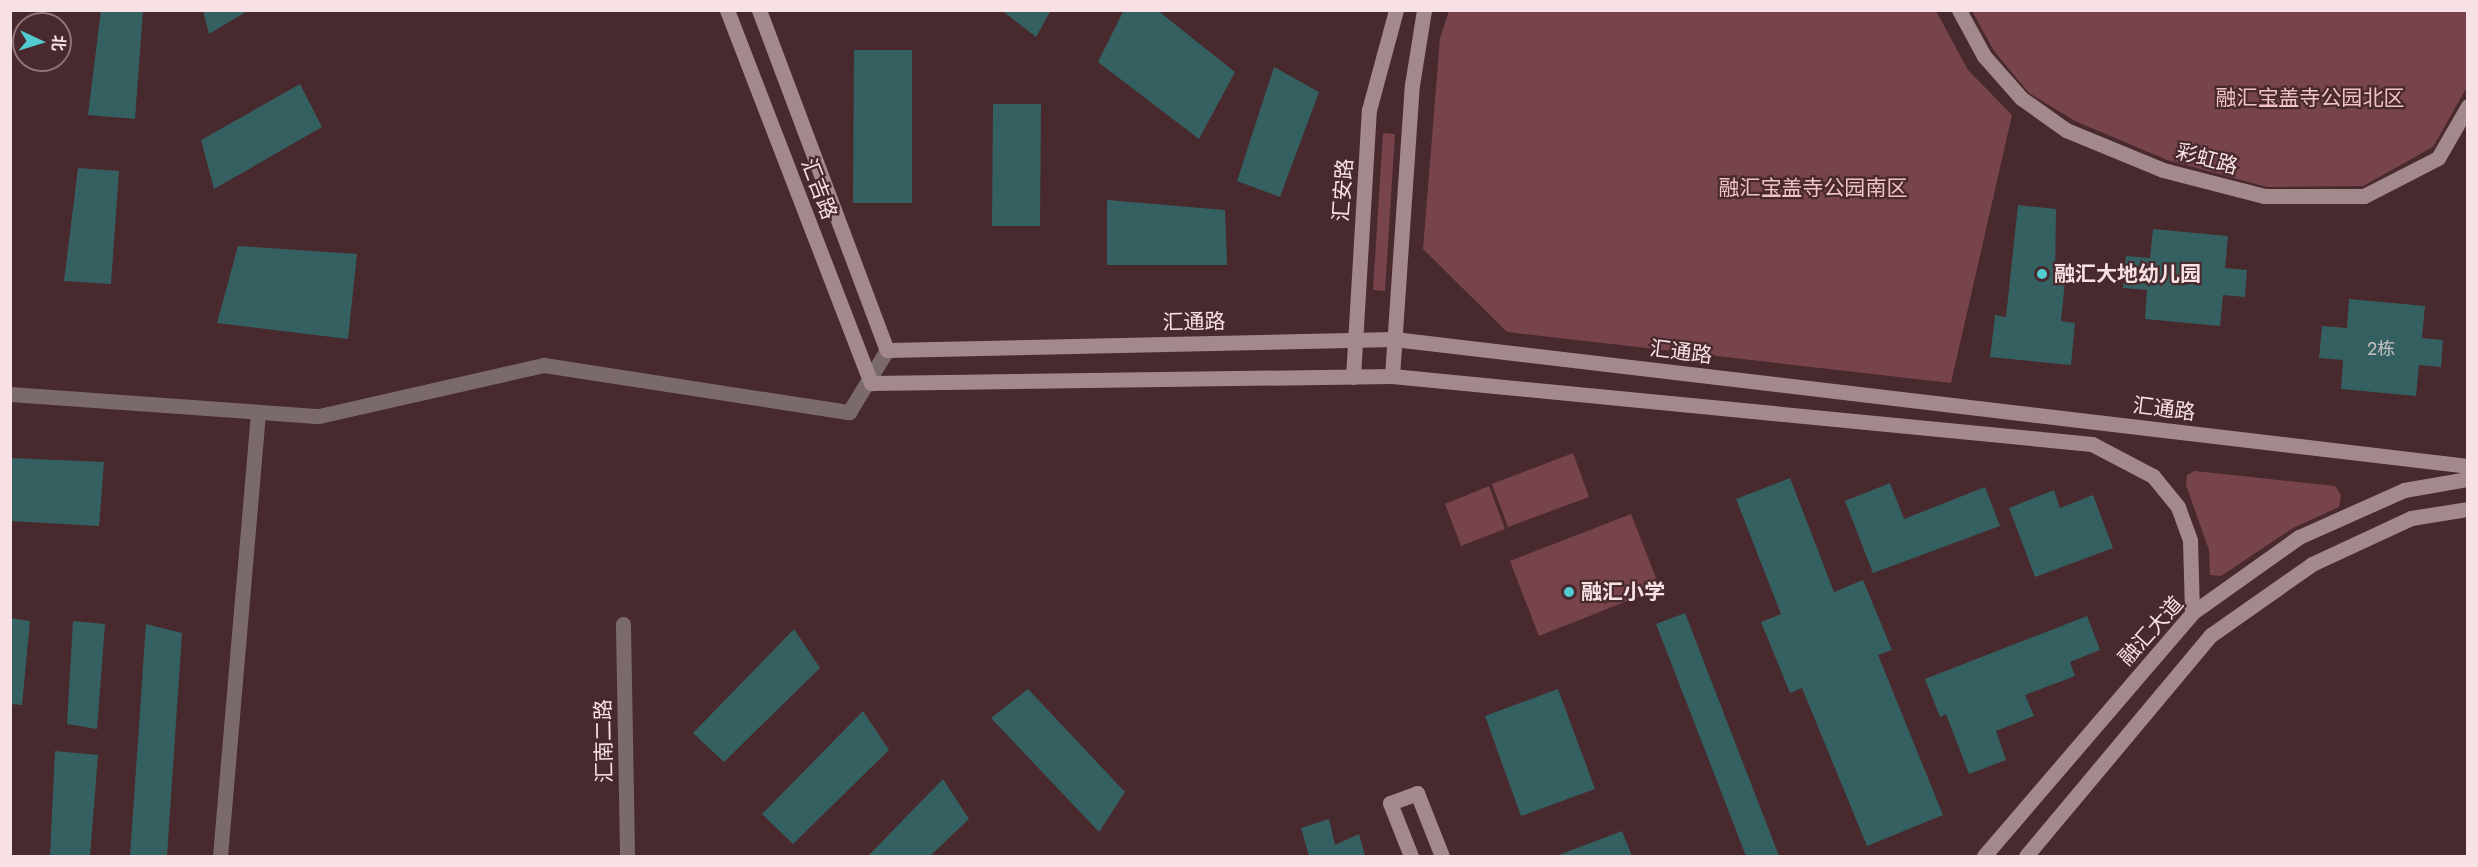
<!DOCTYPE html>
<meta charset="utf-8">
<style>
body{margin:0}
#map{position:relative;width:2478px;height:867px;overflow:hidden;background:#48292d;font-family:Jost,"Noto Sans SC",sans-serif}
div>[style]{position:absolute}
.green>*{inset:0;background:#77444c}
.building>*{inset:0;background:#356061}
.street>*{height:15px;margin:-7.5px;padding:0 7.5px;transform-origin:7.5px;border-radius:7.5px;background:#7b6a6c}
.secondary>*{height:15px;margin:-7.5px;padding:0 7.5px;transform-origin:7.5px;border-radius:7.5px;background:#a3898c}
.dots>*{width:16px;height:16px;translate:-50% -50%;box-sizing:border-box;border:3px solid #48292d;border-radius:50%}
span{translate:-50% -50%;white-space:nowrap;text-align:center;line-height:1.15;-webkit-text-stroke:4.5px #48292d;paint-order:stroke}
.number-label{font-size:18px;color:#c6c1c3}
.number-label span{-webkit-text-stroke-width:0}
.park-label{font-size:21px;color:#f1c2c7}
.street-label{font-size:21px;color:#f7e1e4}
.poi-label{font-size:21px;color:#f7e1e4;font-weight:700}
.left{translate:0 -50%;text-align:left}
.frame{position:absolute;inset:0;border:12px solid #f7e1e4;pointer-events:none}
.north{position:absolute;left:12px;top:12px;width:60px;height:60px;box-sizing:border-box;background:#48292d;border:2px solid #8e7376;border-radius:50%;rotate:94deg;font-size:16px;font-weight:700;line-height:24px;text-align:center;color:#f7e1e4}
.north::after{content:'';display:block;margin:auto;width:21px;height:27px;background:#52ccd0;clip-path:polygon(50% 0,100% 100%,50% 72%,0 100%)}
</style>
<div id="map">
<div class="green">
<i style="clip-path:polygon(1449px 11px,1936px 11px,1968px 70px,2012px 115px,1951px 383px,1507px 332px,1423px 249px,1440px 38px)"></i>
<i style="clip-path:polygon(1972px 11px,2467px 11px,2467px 87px,2433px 147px,2363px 186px,2267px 187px,2167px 160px,2075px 121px,2029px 93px,1994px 51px)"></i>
<i style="clip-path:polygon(1383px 133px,1395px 134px,1385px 291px,1373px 290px)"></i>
<i style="clip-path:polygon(1573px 453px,1589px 497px,1508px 527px,1492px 484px)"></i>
<i style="clip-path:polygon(2195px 471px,2335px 486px,2341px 495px,2339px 507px,2293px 528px,2221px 576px,2210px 575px,2209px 550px,2186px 485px,2187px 475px)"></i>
<i style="clip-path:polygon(1489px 486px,1505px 529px,1461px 546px,1445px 504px)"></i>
<i style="clip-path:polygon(1631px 514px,1660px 588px,1539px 636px,1510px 561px)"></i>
</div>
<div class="building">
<i style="clip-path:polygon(101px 10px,143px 10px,135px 119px,88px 115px)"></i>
<i style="clip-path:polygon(203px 10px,249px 10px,209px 34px)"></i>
<i style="clip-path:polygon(1001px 10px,1051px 10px,1036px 37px)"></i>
<i style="clip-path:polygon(1124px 10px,1157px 10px,1235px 72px,1199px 139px,1098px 62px)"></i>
<i style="clip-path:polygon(854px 50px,912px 50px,912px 203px,853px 203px)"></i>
<i style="clip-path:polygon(1274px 67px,1319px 92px,1280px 197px,1237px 181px)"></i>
<i style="clip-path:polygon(300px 84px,322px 127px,214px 189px,201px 140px)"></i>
<i style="clip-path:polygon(993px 104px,1041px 104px,1040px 226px,992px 226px)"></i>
<i style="clip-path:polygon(78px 168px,119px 171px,111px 284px,64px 281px)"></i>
<i style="clip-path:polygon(1107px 200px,1225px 210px,1227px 265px,1107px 265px)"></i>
<i style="clip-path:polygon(2018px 205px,2056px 209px,2055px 280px,2065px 281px,2061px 321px,2075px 323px,2071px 365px,1990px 357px,1995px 315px,2006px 317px)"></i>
<i style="clip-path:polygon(2153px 229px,2228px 236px,2225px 268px,2247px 270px,2245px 297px,2223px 295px,2220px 326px,2145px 319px,2147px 290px,2123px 288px,2126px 256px,2150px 258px)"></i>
<i style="clip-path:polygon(238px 246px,357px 254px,348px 339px,217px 323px)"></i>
<i style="clip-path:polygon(2349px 299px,2425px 306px,2422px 338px,2443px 340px,2441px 367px,2419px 365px,2416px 396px,2341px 389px,2343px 360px,2319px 358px,2322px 326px,2347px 328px)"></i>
<i style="clip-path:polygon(10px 458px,104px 462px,99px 526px,10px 521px)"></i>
<i style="clip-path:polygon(1790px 478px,1834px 592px,1863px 580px,1892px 650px,1878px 655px,1943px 815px,1867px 846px,1802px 688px,1790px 693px,1761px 622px,1781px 614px,1736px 499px)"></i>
<i style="clip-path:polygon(1890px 483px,1904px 519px,1985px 487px,2000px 526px,1873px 573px,1845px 501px)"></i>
<i style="clip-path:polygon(2054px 490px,2060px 508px,2093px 495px,2113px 548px,2035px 577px,2009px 508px)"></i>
<i style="clip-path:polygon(1685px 613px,1779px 856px,1746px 856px,1656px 624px)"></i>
<i style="clip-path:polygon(2087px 616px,2100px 650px,2070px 662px,2075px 676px,2025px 695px,2034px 716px,1996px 731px,2006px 760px,1969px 774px,1946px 714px,1940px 717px,1925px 679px)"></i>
<i style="clip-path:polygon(10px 618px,30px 621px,22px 705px,10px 704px)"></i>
<i style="clip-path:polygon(73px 621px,105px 624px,97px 729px,67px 724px)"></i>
<i style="clip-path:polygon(146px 624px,182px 633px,167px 856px,130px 856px)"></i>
<i style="clip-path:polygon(794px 629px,820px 668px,724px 762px,693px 733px)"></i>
<i style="clip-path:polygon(1028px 689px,1125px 792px,1099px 832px,991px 718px)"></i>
<i style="clip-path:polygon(1558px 689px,1595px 789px,1521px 816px,1485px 716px)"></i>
<i style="clip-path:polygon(863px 711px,889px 750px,793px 844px,762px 814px)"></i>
<i style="clip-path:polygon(55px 751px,98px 755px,90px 856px,50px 856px)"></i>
<i style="clip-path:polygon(943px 779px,969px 819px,930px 856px,868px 856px)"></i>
<i style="clip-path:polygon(1329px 819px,1335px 845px,1359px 834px,1365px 856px,1309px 856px,1301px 828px)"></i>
<i style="clip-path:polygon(1622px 831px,1632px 856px,1559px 856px,1559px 855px)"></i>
</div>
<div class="street">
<i style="left:10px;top:394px;width:310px;rotate:4.1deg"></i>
<i style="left:319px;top:416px;width:231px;rotate:-12.8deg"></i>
<i style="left:544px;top:365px;width:309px;rotate:8.8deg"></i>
<i style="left:849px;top:412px;width:73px;rotate:-58.5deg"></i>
<i style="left:623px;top:624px;width:232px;rotate:89deg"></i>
<i style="left:220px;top:856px;width:443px;rotate:-85.1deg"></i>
</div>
<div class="secondary">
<i style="left:727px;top:10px;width:400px;rotate:68.9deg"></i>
<i style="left:871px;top:383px;width:521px;rotate:-0.77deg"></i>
<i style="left:1392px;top:376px;width:703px;rotate:5.55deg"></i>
<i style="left:2092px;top:444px;width:69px;rotate:27.7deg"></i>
<i style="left:2153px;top:476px;width:40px;rotate:51deg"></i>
<i style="left:2178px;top:507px;width:35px;rotate:70deg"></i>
<i style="left:2190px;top:540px;width:73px;rotate:88.4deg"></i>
<i style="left:759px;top:10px;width:363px;rotate:69.4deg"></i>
<i style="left:887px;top:350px;width:507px;rotate:-1.24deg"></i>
<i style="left:1394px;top:339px;width:1081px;rotate:6.74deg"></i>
<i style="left:1959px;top:10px;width:52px;rotate:61.5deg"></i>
<i style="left:1984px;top:56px;width:56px;rotate:48.6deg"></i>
<i style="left:2021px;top:98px;width:55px;rotate:35.4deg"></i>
<i style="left:2066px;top:130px;width:105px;rotate:22.4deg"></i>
<i style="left:2163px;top:170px;width:104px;rotate:14.4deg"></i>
<i style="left:2264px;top:196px;width:100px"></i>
<i style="left:2364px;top:196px;width:83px;rotate:-27.2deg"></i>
<i style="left:2438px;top:158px;width:60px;rotate:-60deg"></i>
<i style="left:1392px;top:376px;width:292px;rotate:-86.1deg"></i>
<i style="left:1412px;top:85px;width:76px;rotate:-80.9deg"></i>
<i style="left:1353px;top:377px;width:267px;rotate:-86.6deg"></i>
<i style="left:1369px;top:110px;width:104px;rotate:-74.9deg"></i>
<i style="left:1411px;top:856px;width:57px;rotate:-111.6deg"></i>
<i style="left:1390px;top:803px;width:29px;rotate:-20deg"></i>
<i style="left:1417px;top:793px;width:68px;rotate:68.4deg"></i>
<i style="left:1984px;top:856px;width:320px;rotate:-49.4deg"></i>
<i style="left:2192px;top:613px;width:131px;rotate:-35.4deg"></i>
<i style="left:2299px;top:537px;width:115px;rotate:-24.1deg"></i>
<i style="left:2404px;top:490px;width:65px;rotate:-9.8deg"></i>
<i style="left:2026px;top:856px;width:288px;rotate:-50.1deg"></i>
<i style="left:2211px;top:635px;width:123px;rotate:-35.1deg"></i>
<i style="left:2312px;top:564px;width:109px;rotate:-24.9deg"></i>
<i style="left:2411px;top:518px;width:58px;rotate:-9deg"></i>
</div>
<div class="dots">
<i style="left:2042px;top:274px;background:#52ccd0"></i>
<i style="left:1569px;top:592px;background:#52ccd0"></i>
</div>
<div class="number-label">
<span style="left:2381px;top:349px">2栋</span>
</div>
<div class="park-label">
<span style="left:2310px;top:98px">融汇宝盖寺公园北区</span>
<span style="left:1813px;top:188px">融汇宝盖寺公园南区</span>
</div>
<div class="street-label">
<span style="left:2207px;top:159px;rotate:15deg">彩虹路</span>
<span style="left:819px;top:189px;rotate:69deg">汇吉路</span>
<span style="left:1343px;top:190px;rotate:-86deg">汇安路</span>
<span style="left:1194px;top:322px;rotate:-1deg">汇通路</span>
<span style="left:1681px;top:352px;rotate:7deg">汇通路</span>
<span style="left:2164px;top:409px;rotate:7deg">汇通路</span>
<span style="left:2151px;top:631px;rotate:-48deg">融汇大道</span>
<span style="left:604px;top:741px;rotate:-91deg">汇南二路</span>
</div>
<div class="poi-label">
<span class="left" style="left:2054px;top:274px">融汇大地幼儿园</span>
<span class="left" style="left:1581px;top:592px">融汇小学</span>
</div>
<div class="frame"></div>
<div class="north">北</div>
</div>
